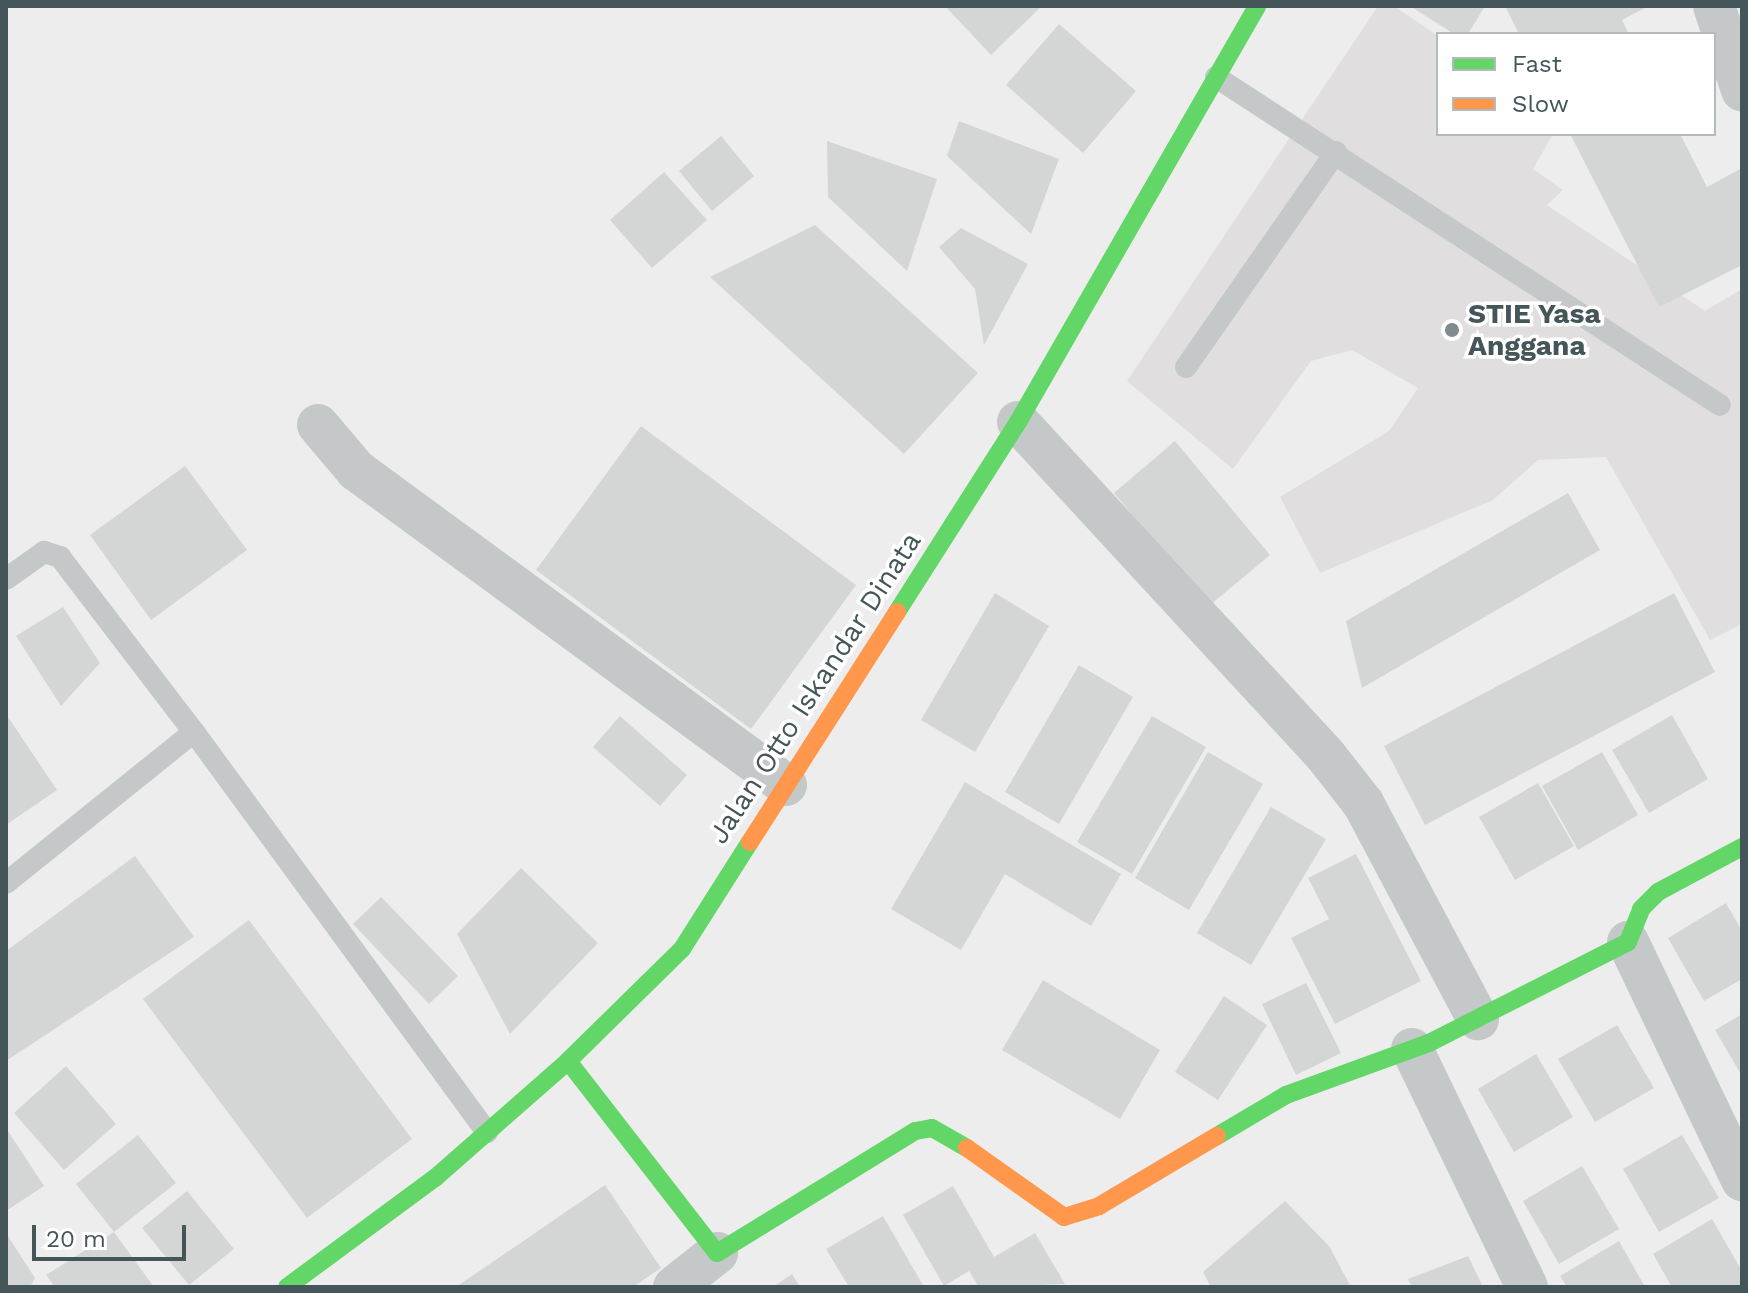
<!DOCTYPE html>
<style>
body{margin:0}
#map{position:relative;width:1748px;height:1293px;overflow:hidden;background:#eeeded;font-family:"Work Sans",sans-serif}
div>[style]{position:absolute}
.education>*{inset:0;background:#e0dedf}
.building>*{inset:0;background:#d4d6d6}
.lane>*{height:22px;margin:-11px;padding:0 11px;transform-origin:11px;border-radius:11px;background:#c4c8c9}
.street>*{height:42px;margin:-21px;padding:0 21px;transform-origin:21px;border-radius:21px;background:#c4c8c9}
.fast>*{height:18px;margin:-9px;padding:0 9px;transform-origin:9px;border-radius:9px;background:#63d668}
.slow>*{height:18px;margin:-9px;padding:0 9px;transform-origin:9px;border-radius:9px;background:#ff974d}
.dots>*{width:22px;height:22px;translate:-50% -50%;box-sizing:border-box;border:4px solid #fff;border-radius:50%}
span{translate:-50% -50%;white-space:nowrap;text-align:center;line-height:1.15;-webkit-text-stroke:7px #fff;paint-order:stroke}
.poi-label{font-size:28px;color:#445659;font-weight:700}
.left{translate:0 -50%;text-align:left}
.street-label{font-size:28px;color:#445659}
.frame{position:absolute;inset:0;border:8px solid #445659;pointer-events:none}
.legend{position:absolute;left:1436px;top:32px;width:280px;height:104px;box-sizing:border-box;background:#fff;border:2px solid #b4bbbd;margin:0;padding:10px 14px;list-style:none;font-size:24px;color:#445659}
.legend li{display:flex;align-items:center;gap:16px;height:40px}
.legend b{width:40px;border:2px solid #b4bbbd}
.scale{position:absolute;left:32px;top:1225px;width:154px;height:36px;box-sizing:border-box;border:4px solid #445659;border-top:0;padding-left:10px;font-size:24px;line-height:28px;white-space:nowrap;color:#445659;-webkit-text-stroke:6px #fff;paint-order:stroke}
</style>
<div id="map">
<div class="education">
<i style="clip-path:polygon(1378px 6px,1394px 6px,1438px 36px,1438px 134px,1553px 134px,1533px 169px,1563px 190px,1547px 205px,1705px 311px,1742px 289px,1742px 624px,1710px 640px,1606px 457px,1538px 460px,1493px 500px,1320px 573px,1280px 497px,1389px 431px,1418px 388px,1352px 350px,1311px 361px,1233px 469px,1127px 381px)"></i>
</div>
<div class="building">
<i style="clip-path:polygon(945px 6px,1042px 6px,991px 55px)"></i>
<i style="clip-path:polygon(1410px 6px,1485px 6px,1468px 34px,1454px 34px)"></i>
<i style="clip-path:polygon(1505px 6px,1649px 6px,1622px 20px,1629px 34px,1519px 34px)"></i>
<i style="clip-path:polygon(1059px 24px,1136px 91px,1083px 153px,1006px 85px)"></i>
<i style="clip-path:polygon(959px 121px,1059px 159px,1031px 234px,947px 156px)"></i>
<i style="clip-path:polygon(1570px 134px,1680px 134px,1707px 187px,1742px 168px,1742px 265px,1659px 307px)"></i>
<i style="clip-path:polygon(721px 136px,754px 176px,712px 211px,679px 171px)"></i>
<i style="clip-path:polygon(827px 141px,937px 179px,907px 271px,828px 197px)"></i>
<i style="clip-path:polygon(664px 172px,707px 220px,652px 268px,610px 220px)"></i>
<i style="clip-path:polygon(815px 225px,978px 373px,904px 454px,710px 277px)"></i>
<i style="clip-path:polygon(961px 228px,1028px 264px,984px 345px,975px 289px,939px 247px)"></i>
<i style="clip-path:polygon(641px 426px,856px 585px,751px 729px,536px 570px)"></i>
<i style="clip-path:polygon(1175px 441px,1270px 555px,1209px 606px,1114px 493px)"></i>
<i style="clip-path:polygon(185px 466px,247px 550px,151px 620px,90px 535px)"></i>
<i style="clip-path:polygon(1568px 493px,1600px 550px,1362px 688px,1346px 621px)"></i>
<i style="clip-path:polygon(995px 593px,1049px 626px,975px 752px,921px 720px)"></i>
<i style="clip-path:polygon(1674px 593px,1715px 672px,1425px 825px,1384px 746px)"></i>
<i style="clip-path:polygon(63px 607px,100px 663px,61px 706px,16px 636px)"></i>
<i style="clip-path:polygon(1079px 665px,1133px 697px,1059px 824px,1005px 792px)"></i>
<i style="clip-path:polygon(6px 714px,57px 790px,6px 825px)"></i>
<i style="clip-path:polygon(1672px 715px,1708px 779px,1649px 813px,1612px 750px)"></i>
<i style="clip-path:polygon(620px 716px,687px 775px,660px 806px,593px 747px)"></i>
<i style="clip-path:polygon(1152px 716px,1206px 747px,1132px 874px,1077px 842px)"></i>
<i style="clip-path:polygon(1208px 752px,1263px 784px,1189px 910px,1135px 878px)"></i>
<i style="clip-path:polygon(1602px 752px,1638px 815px,1578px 850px,1542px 786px)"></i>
<i style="clip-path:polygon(965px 782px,1121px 874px,1091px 926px,1005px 874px,961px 950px,891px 909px)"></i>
<i style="clip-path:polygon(1538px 783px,1574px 846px,1515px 880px,1479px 817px)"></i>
<i style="clip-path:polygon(1271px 807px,1326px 839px,1251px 965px,1197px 933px)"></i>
<i style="clip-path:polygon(1356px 854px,1421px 981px,1335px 1024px,1291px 938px,1329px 919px,1308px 878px)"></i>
<i style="clip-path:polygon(135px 856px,194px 937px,6px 1061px,6px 951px)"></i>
<i style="clip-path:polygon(521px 868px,598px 943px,510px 1034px,457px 934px)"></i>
<i style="clip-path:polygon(381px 897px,458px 976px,429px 1004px,353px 924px)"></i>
<i style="clip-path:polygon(1726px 903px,1742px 931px,1742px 979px,1704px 1001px,1668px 938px)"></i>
<i style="clip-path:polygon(249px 920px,412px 1139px,307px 1218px,143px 999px)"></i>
<i style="clip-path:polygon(1043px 980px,1160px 1050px,1120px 1119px,1002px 1050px)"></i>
<i style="clip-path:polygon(1306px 983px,1341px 1053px,1296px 1075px,1262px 1004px)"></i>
<i style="clip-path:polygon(1224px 996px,1267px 1025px,1218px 1100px,1175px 1072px)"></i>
<i style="clip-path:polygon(1742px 1014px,1742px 1076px,1715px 1030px)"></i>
<i style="clip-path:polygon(1617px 1025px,1654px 1088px,1595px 1122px,1558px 1059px)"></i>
<i style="clip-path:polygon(1536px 1054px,1573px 1117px,1514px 1152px,1478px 1089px)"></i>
<i style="clip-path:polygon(66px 1066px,116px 1124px,64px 1170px,14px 1113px)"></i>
<i style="clip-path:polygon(6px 1128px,44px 1186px,6px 1211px)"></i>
<i style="clip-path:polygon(138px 1135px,176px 1183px,114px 1232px,76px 1184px)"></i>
<i style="clip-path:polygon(1682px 1135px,1719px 1198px,1659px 1232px,1623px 1169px)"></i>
<i style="clip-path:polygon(1582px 1166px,1619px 1229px,1559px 1264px,1523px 1201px)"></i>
<i style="clip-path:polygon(605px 1185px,661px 1268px,633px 1287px,456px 1287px)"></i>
<i style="clip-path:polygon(953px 1186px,994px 1257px,1035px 1233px,1065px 1284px,979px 1287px,969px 1271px,944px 1286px,903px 1215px)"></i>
<i style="clip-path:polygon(187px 1191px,234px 1249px,189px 1285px,142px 1228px)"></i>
<i style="clip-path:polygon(1285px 1201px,1329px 1246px,1351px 1287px,1211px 1287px,1203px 1272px)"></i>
<i style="clip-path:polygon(883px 1216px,924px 1287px,849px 1287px,826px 1249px)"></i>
<i style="clip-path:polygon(1712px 1219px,1742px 1271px,1742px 1286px,1672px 1287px,1653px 1254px)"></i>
<i style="clip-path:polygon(114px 1232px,154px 1287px,55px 1287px,46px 1275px)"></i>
<i style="clip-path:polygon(6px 1233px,35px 1278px,30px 1287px,6px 1287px)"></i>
<i style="clip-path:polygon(1619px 1241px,1645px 1287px,1567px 1287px,1560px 1276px)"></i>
<i style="clip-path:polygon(1468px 1256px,1483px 1287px,1412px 1287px,1408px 1279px)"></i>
<i style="clip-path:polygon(792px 1274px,800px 1287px,773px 1287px)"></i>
</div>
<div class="lane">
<i style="left:1216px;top:77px;width:601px;rotate:33.06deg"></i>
<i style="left:1186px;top:367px;width:262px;rotate:-55.1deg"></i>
<i style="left:6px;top:579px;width:47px;rotate:-35.4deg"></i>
<i style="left:44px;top:552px;width:17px;rotate:17deg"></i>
<i style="left:60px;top:557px;width:220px;rotate:52.6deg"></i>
<i style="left:194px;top:732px;width:496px;rotate:53.8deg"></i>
<i style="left:6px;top:883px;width:241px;rotate:-38.8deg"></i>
</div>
<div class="street">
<i style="left:1714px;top:6px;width:89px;rotate:71.6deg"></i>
<i style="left:1018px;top:422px;width:454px;rotate:47.3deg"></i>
<i style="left:1326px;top:756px;width:60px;rotate:51.8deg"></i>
<i style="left:1363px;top:803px;width:245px;rotate:62deg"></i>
<i style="left:318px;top:425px;width:59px;rotate:49.8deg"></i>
<i style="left:356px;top:470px;width:533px;rotate:36.22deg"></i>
<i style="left:1628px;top:942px;width:264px;rotate:64.4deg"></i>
<i style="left:1412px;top:1049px;width:264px;rotate:64.2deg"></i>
<i style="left:674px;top:1287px;width:55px;rotate:-38.3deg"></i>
</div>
<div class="fast">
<i style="left:897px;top:612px;width:225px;rotate:-57.5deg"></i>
<i style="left:1018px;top:422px;width:480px;rotate:-60.1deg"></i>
<i style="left:568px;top:1061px;width:243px;rotate:52.2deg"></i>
<i style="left:717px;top:1253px;width:233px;rotate:-31.6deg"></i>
<i style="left:915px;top:1131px;width:17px;rotate:-10deg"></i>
<i style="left:932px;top:1128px;width:40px;rotate:29.7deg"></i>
<i style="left:1217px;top:1136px;width:80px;rotate:-30.7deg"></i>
<i style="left:1286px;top:1095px;width:152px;rotate:-20deg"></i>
<i style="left:1429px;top:1043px;width:223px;rotate:-26.9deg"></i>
<i style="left:1628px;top:942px;width:35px;rotate:-68deg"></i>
<i style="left:1641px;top:909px;width:24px;rotate:-45deg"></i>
<i style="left:1658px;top:892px;width:95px;rotate:-28.2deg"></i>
<i style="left:287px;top:1287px;width:184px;rotate:-36.4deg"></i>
<i style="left:435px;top:1178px;width:177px;rotate:-41.3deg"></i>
<i style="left:568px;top:1061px;width:160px;rotate:-44.5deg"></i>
<i style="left:682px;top:949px;width:127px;rotate:-57.6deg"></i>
</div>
<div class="slow">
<i style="left:750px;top:842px;width:273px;rotate:-57.4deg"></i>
<i style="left:967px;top:1148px;width:119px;rotate:35.4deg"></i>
<i style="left:1064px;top:1217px;width:37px;rotate:-17deg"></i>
<i style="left:1099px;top:1206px;width:137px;rotate:-30.7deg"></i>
</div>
<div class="dots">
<i style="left:1452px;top:330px;background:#808b8d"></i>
</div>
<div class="poi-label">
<span class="left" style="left:1468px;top:330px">STIE Yasa<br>Anggana</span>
</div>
<div class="street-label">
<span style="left:815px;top:688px;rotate:-57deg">Jalan Otto Iskandar Dinata</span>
</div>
<div class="frame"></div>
<ul class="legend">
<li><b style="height:10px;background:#63d668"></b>Fast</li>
<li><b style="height:10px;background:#ff974d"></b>Slow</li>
</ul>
<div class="scale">20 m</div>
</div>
